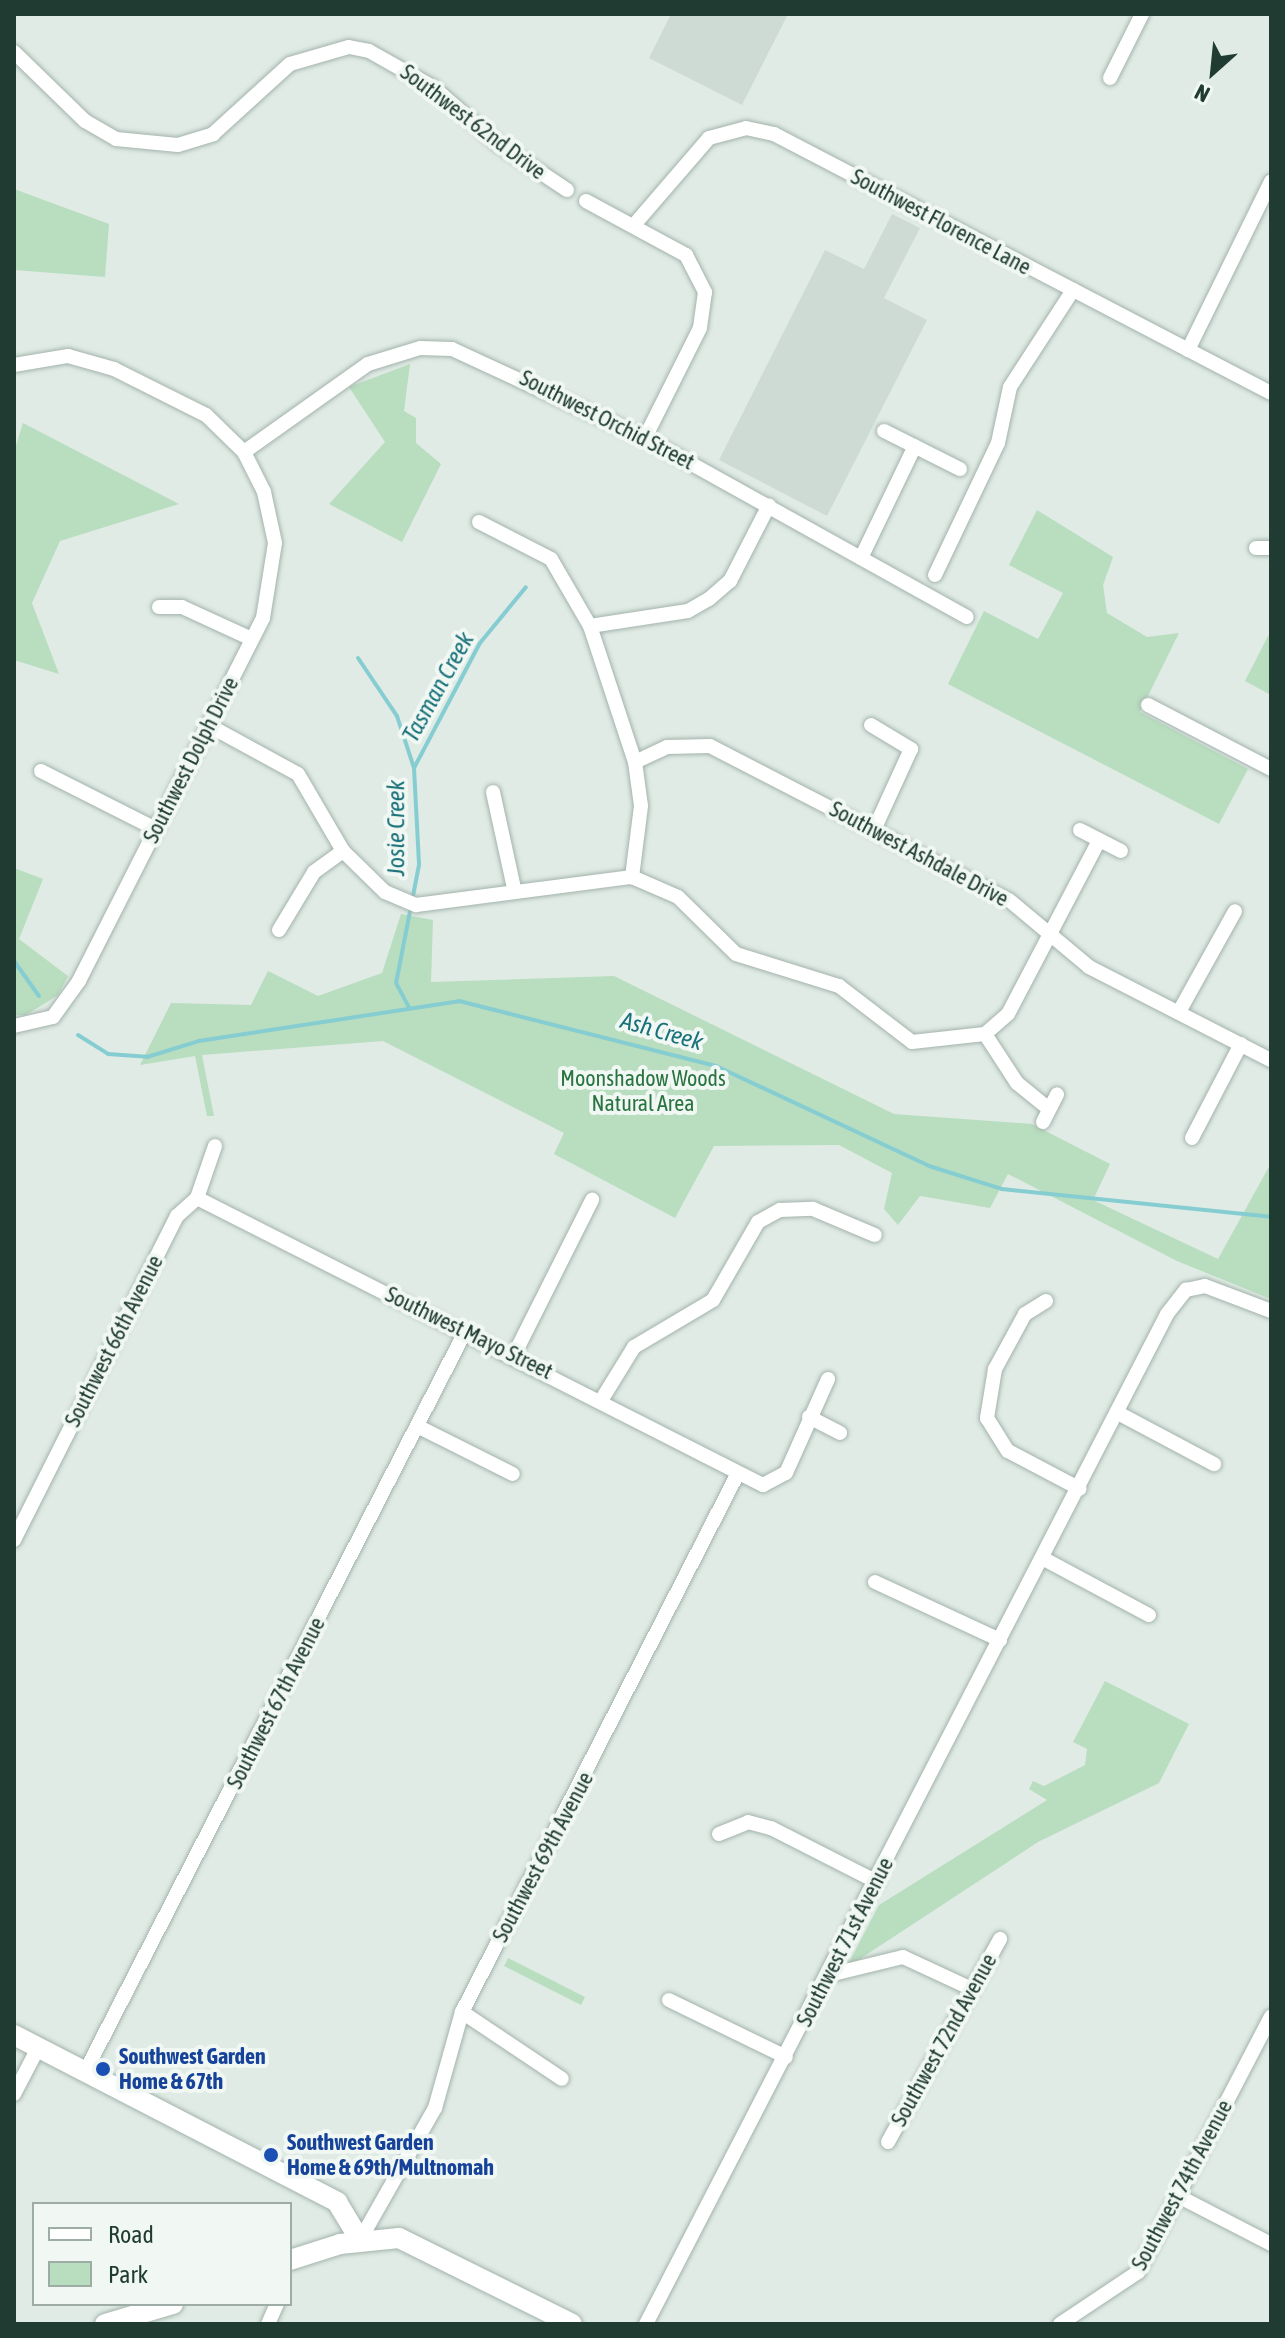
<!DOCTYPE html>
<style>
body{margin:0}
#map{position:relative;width:1285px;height:2338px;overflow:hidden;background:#e0ebe5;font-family:"Asap Condensed",sans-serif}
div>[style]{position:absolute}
.built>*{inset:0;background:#cedbd4}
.green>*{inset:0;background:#b8ddbf}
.stream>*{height:4px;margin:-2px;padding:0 2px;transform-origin:2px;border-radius:2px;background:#86cdd2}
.roads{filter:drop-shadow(0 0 2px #a3b3ac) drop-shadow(0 0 2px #a3b3ac)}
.street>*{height:14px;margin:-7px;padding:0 7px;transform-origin:7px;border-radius:7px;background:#fff}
.secondary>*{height:20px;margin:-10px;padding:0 10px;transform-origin:10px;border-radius:10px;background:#fff}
.dots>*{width:22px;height:22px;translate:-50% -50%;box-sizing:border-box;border:4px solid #f1f8f4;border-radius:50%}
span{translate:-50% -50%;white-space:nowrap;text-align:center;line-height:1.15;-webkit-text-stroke:8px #f1f8f4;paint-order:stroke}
.street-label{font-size:22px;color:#203c32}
.park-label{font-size:22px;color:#297440}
.transit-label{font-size:22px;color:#164399;font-weight:700}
.left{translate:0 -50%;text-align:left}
.water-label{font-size:24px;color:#197179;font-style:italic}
.frame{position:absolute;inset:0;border:16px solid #203c32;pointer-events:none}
.legend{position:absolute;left:32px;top:2202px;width:260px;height:104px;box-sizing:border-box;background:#f1f8f4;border:2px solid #9dada6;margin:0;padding:10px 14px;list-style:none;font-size:24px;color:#203c32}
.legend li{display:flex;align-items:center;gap:16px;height:40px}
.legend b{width:40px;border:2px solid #9dada6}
.north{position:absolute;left:1173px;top:32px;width:80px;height:80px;-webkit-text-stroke:6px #f1f8f4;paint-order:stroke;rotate:207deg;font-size:22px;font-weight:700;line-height:32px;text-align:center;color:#203c32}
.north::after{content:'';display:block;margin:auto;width:28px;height:36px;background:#203c32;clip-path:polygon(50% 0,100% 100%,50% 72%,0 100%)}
</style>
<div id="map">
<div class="built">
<i style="clip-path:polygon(671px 14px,788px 14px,742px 105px,649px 58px)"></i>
<i style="clip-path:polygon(892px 214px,920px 228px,884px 298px,927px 320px,827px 516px,719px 460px,825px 250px,864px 269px)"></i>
</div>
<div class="green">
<i style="clip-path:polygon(14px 189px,109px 224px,105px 277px,14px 270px)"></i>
<i style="clip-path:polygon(410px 364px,404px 411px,416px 418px,416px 443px,441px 464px,402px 542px,329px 504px,385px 442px,349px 387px)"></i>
<i style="clip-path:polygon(23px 423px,179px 504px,60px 541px,32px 603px,59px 674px,14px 660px,14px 452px)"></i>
<i style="clip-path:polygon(1037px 510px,1113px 557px,1103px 585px,1107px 613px,1147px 637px,1179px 633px,1140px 712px,1248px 769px,1219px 824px,948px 684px,984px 611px,1038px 639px,1063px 593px,1009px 565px)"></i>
<i style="clip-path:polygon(1268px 636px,1271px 638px,1271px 695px,1245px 681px)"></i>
<i style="clip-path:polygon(14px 868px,43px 879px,19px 939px,68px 976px,58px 995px,26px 1015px,14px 1015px)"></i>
<i style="clip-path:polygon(401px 914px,433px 920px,431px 982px,614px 976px,894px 1114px,1032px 1124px,1110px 1164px,1093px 1200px,1218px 1259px,1271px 1163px,1271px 1299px,1177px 1261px,1008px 1174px,990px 1208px,920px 1196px,898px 1225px,884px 1209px,892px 1173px,839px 1145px,714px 1146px,675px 1218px,554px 1154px,564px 1133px,383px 1041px,202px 1055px,214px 1116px,207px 1116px,195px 1056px,140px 1065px,171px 1003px,251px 1005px,268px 971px,318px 996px,382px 973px)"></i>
<i style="clip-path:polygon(1105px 1681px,1189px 1724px,1159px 1783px,1038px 1842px,846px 1968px,879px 1905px,1047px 1800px,1029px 1789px,1033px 1781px,1044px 1786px,1085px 1765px,1087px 1749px,1073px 1742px)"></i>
<i style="clip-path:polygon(508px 1958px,585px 1997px,581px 2005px,504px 1966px)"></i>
</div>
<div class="stream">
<i style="left:358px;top:658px;width:70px;rotate:56.1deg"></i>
<i style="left:397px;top:716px;width:55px;rotate:71.9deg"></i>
<i style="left:414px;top:768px;width:97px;rotate:87deg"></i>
<i style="left:419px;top:865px;width:120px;rotate:101deg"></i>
<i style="left:396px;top:983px;width:27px;rotate:62deg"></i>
<i style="left:414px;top:768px;width:141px;rotate:-62.2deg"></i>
<i style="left:480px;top:643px;width:72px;rotate:-50.6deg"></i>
<i style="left:14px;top:961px;width:43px;rotate:54.5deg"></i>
<i style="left:78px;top:1035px;width:36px;rotate:32deg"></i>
<i style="left:108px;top:1054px;width:39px;rotate:4deg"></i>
<i style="left:147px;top:1057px;width:54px;rotate:-17.1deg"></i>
<i style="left:199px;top:1041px;width:263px;rotate:-8.7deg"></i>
<i style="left:459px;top:1001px;width:265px;rotate:14.2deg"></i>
<i style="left:716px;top:1066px;width:235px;rotate:25.1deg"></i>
<i style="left:929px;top:1166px;width:77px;rotate:17.5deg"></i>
<i style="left:1002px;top:1189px;width:270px;rotate:5.9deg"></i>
</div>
<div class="roads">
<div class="street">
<i style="left:14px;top:52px;width:99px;rotate:44.2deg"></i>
<i style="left:85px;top:121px;width:36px;rotate:30deg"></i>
<i style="left:116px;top:139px;width:62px;rotate:5.5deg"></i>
<i style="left:178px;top:145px;width:37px;rotate:-17deg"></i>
<i style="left:213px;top:134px;width:104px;rotate:-42.3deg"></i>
<i style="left:290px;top:64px;width:61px;rotate:-16.1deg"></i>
<i style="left:349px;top:47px;width:20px;rotate:11deg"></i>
<i style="left:369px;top:51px;width:73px;rotate:29.4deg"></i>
<i style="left:433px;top:87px;width:86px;rotate:41.2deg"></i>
<i style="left:498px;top:144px;width:83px;rotate:33.7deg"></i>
<i style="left:1110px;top:78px;width:72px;rotate:-63.4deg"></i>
<i style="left:586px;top:201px;width:114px;rotate:28.4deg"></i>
<i style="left:686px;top:255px;width:42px;rotate:62.8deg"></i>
<i style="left:705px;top:292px;width:36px;rotate:98deg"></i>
<i style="left:700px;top:328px;width:123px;rotate:116.6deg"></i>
<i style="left:634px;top:225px;width:115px;rotate:-49.2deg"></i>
<i style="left:709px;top:138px;width:38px;rotate:-15deg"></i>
<i style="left:746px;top:128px;width:29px;rotate:12deg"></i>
<i style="left:774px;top:134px;width:560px;rotate:27.53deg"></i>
<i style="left:1188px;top:350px;width:188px;rotate:-63.8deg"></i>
<i style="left:14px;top:365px;width:55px;rotate:-9.5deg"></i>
<i style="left:68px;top:356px;width:48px;rotate:15.8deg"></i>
<i style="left:114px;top:369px;width:103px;rotate:26.6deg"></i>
<i style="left:206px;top:415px;width:53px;rotate:44.2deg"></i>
<i style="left:244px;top:452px;width:45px;rotate:63.4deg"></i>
<i style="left:264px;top:492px;width:52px;rotate:77.8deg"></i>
<i style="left:275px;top:543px;width:76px;rotate:99.1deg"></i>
<i style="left:263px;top:618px;width:407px;rotate:116.9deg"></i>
<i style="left:79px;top:981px;width:44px;rotate:125.8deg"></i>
<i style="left:53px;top:1017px;width:40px;rotate:167deg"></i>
<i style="left:884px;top:431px;width:85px;rotate:26.6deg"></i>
<i style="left:244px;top:452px;width:152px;rotate:-35.4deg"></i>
<i style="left:368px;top:364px;width:54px;rotate:-17.1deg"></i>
<i style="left:420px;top:348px;width:32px;rotate:2deg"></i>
<i style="left:452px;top:349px;width:213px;rotate:24.8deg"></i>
<i style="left:645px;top:438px;width:368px;rotate:29.1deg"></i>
<i style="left:479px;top:522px;width:81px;rotate:27.2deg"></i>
<i style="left:551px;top:559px;width:78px;rotate:59.8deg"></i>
<i style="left:590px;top:626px;width:143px;rotate:71.7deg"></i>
<i style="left:635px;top:762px;width:44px;rotate:82.2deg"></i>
<i style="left:641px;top:806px;width:72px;rotate:97.2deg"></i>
<i style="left:1256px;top:548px;width:15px"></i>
<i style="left:861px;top:558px;width:124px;rotate:-64.3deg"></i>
<i style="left:935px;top:575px;width:146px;rotate:-64.5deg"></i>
<i style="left:998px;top:443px;width:57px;rotate:-77.9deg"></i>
<i style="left:1010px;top:387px;width:116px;rotate:-57deg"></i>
<i style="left:159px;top:607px;width:23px"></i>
<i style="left:182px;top:607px;width:77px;rotate:24.6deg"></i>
<i style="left:590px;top:626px;width:99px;rotate:-8.7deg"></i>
<i style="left:688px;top:611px;width:24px;rotate:-30deg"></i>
<i style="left:709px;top:599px;width:28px;rotate:-41deg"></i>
<i style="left:730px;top:581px;width:85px;rotate:-62.8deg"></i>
<i style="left:1148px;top:705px;width:139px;rotate:27.5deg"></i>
<i style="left:208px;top:725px;width:102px;rotate:28.6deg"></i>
<i style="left:298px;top:774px;width:89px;rotate:59.7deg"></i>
<i style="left:343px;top:851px;width:59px;rotate:44.3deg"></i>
<i style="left:385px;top:892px;width:34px;rotate:23deg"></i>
<i style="left:416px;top:905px;width:218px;rotate:-7.4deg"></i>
<i style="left:632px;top:877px;width:50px;rotate:23.5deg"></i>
<i style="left:678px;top:897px;width:81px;rotate:44.5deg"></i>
<i style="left:736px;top:954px;width:108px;rotate:17.3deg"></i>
<i style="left:839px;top:986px;width:92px;rotate:37.5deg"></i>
<i style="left:912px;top:1042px;width:73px;rotate:-6.3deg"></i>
<i style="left:985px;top:1034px;width:30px;rotate:-41deg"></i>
<i style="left:1008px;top:1014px;width:195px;rotate:-62.3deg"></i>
<i style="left:871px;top:725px;width:47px;rotate:31deg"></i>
<i style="left:911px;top:749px;width:89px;rotate:114.6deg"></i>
<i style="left:635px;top:762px;width:35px;rotate:-25deg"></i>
<i style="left:667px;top:747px;width:43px;rotate:-1.3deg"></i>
<i style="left:710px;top:746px;width:336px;rotate:27.3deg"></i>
<i style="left:1009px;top:900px;width:104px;rotate:39.9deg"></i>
<i style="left:1089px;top:967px;width:204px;rotate:27.1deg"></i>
<i style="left:41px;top:771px;width:129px;rotate:26.8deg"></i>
<i style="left:493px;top:792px;width:98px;rotate:77.7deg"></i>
<i style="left:1080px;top:830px;width:46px;rotate:27.1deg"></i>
<i style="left:279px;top:930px;width:68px;rotate:-58.9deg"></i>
<i style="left:314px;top:872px;width:36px;rotate:-36deg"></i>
<i style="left:1180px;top:1010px;width:113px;rotate:-60.9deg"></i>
<i style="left:985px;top:1034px;width:59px;rotate:56.9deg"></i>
<i style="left:1017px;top:1083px;width:41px;rotate:39.1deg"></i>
<i style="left:1043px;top:1122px;width:31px;rotate:-63deg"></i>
<i style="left:1192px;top:1138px;width:106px;rotate:-62.5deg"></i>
<i style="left:197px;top:1198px;width:635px;rotate:26.89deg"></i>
<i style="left:763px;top:1485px;width:26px;rotate:-28deg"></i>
<i style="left:786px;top:1473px;width:103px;rotate:-65.9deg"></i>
<i style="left:197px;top:1198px;width:55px;rotate:-70.9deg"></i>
<i style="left:1046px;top:1301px;width:25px;rotate:148deg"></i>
<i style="left:1025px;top:1314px;width:63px;rotate:118.6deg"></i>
<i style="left:995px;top:1369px;width:50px;rotate:99.3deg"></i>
<i style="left:987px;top:1418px;width:39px;rotate:58deg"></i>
<i style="left:1008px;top:1451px;width:81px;rotate:27.8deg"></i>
<i style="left:514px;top:1355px;width:174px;rotate:-63.3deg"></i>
<i style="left:602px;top:1399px;width:61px;rotate:-58.4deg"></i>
<i style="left:634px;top:1347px;width:92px;rotate:-30.7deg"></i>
<i style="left:713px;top:1300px;width:90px;rotate:-60deg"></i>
<i style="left:758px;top:1222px;width:25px;rotate:-29deg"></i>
<i style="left:780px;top:1210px;width:33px;rotate:-2deg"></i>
<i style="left:813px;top:1209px;width:67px;rotate:22.8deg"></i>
<i style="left:1118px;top:1413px;width:109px;rotate:28deg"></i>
<i style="left:809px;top:1417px;width:35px;rotate:27deg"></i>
<i style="left:417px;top:1426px;width:107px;rotate:26.6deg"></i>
<i style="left:14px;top:1540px;width:363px;rotate:-63.3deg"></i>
<i style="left:177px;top:1216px;width:27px;rotate:-42deg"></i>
<i style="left:1044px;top:1559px;width:119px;rotate:28.1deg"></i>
<i style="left:875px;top:1582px;width:138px;rotate:24.9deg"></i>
<i style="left:719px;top:1834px;width:31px;rotate:-22deg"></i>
<i style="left:748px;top:1822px;width:24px;rotate:15deg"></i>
<i style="left:771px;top:1828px;width:119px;rotate:27deg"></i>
<i style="left:829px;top:1975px;width:76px;rotate:-13.7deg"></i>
<i style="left:903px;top:1957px;width:76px;rotate:24.9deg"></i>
<i style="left:669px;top:2000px;width:130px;rotate:26deg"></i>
<i style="left:462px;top:2012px;width:120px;rotate:33.8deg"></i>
<i style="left:85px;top:2072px;width:832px;rotate:-62.82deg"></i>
<i style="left:14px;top:2094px;width:52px;rotate:-62.4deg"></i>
<i style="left:888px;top:2142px;width:232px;rotate:-61.1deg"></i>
<i style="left:1178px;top:2196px;width:105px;rotate:27.3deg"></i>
<i style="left:360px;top:2240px;width:152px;rotate:-60.4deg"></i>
<i style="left:435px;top:2108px;width:100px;rotate:-74.3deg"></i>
<i style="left:462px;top:2012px;width:601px;rotate:-62.88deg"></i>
<i style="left:268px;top:2324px;width:22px;rotate:-66deg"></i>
<i style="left:646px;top:2324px;width:1136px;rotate:-62.71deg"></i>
<i style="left:1167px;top:1314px;width:31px;rotate:-52deg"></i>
<i style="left:1186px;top:1290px;width:19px;rotate:-12deg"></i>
<i style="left:1205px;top:1286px;width:71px;rotate:20.7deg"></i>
<i style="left:1060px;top:2324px;width:94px;rotate:-33.7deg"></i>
<i style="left:1138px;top:2272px;width:288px;rotate:-62.5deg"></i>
</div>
<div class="secondary">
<i style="left:14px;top:2035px;width:364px;rotate:27.3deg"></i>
<i style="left:337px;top:2202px;width:44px;rotate:58.8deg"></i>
<i style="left:290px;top:2260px;width:52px;rotate:-17.7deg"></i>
<i style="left:340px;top:2244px;width:59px;rotate:-5.8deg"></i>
<i style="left:399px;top:2238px;width:193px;rotate:26.4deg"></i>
<i style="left:105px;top:2324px;width:71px;rotate:-16.4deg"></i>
</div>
</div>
<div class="dots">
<i style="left:103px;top:2069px;background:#1a4fb4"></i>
<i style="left:271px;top:2155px;background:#1a4fb4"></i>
</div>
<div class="street-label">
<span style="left:473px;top:122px;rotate:37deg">Southwest 62nd Drive</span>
<span style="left:941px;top:222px;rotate:28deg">Southwest Florence Lane</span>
<span style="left:607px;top:420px;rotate:27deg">Southwest Orchid Street</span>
<span style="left:191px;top:760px;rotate:-63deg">Southwest Dolph Drive</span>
<span style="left:919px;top:854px;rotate:28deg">Southwest Ashdale Drive</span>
<span style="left:469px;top:1333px;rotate:26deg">Southwest Mayo Street</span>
<span style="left:114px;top:1341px;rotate:-63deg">Southwest 66th Avenue</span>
<span style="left:276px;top:1703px;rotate:-63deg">Southwest 67th Avenue</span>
<span style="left:543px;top:1857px;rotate:-62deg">Southwest 69th Avenue</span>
<span style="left:845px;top:1942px;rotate:-63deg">Southwest 71st Avenue</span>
<span style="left:944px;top:2040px;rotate:-61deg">Southwest 72nd Avenue</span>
<span style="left:1182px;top:2185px;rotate:-62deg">Southwest 74th Avenue</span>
</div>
<div class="park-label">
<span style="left:643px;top:1091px">Moonshadow Woods<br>Natural Area</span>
</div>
<div class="transit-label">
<span class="left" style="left:119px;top:2069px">Southwest Garden<br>Home &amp; 67th</span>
<span class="left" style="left:287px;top:2155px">Southwest Garden<br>Home &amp; 69th/Multnomah</span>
</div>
<div class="water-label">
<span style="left:438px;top:687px;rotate:-61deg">Tasman Creek</span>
<span style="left:396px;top:828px;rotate:-90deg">Josie Creek</span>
<span style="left:662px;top:1031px;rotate:16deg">Ash Creek</span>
</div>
<div class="frame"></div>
<ul class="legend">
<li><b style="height:10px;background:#fff"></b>Road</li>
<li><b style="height:22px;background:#b8ddbf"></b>Park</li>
</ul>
<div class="north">N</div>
</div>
